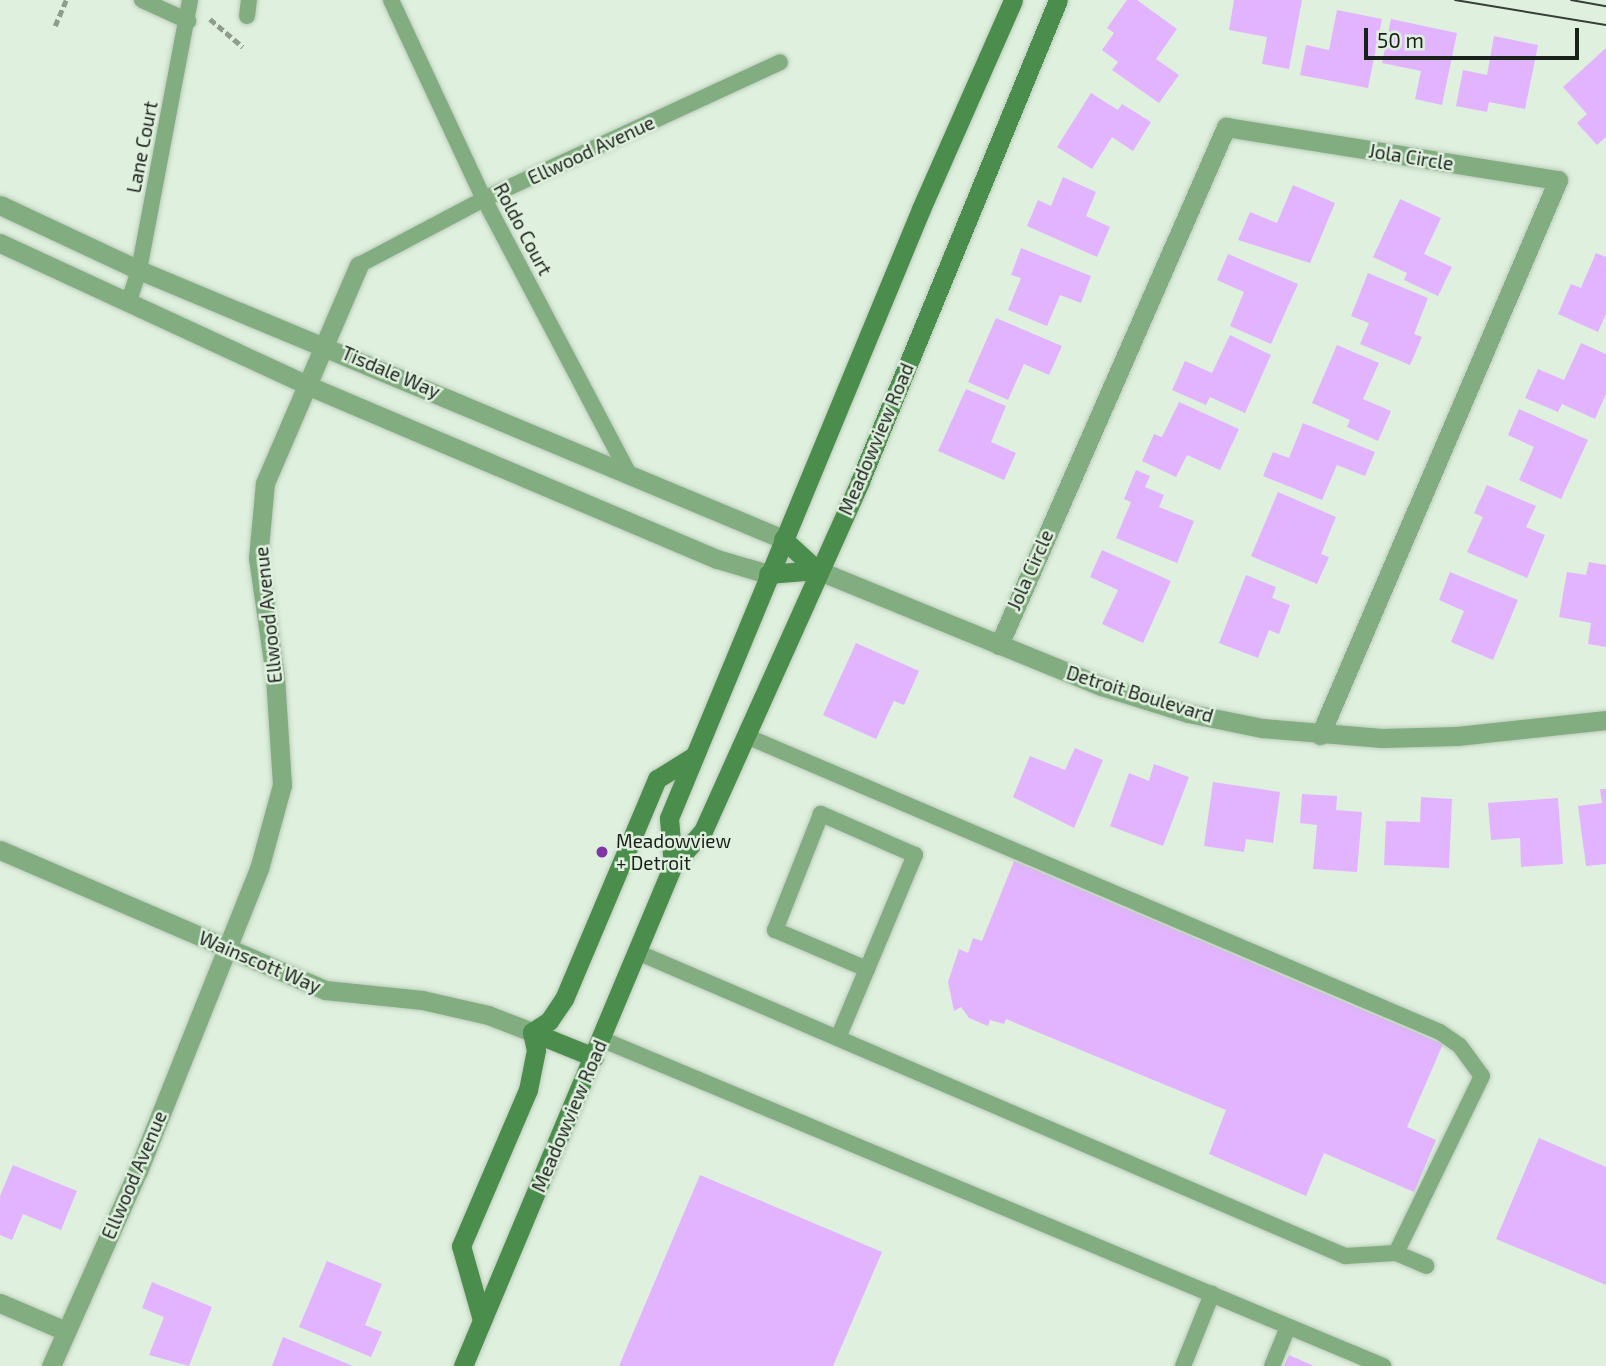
<!DOCTYPE html>
<style>
body{margin:0}
#map{position:relative;width:1606px;height:1366px;overflow:hidden;background:#dff1de;font-family:"Exo 2",sans-serif}
div>[style]{position:absolute}
.building>*{inset:0;background:#e2b3ff}
.path>*{height:4.5px;margin-top:-2.25px;transform-origin:0;background:repeating-linear-gradient(90deg,#8f9c8e 0 7px,transparent 0 10.5px)}
.roads{filter:drop-shadow(0 0 2px #bccbbb) drop-shadow(0 0 2px #bccbbb)}
.service>*{height:16px;margin:-8px;padding:0 8px;transform-origin:8px;border-radius:8px;background:#82ad81}
.minor>*{height:19px;margin:-9.5px;padding:0 9.5px;transform-origin:9.5px;border-radius:9.5px;background:#82ad81}
.secondary>*{height:19px;margin:-9.5px;padding:0 9.5px;transform-origin:9.5px;border-radius:9.5px;background:#4b8d4c}
.tram>*{height:2px;margin:-1px;padding:0 1px;transform-origin:1px;border-radius:1px;background:#363e36}
.dots>*{width:19px;height:19px;translate:-50% -50%;box-sizing:border-box;border:4px solid #dff1de;border-radius:50%}
span{translate:-50% -50%;white-space:nowrap;text-align:center;line-height:1.15;-webkit-text-stroke:5px #dff1de;paint-order:stroke}
.street-label{font-size:19px;color:#1a201a}
.poi-label{font-size:19px;color:#1a201a}
.left{translate:0 -50%;text-align:left}
.scale{position:absolute;left:1364px;top:28px;width:215px;height:32px;box-sizing:border-box;border:4px solid #1a201a;border-top:0;padding-left:9px;font-size:21px;line-height:24px;white-space:nowrap;color:#1a201a;-webkit-text-stroke:5px #dff1de;paint-order:stroke}
</style>
<div id="map">
<div class="building">
<i style="clip-path:polygon(1127px 0,1137px 0,1177px 29px,1156px 59px,1179px 75px,1159px 103px,1112px 70px,1118px 62px,1102px 50px,1114px 33px,1107px 28px)"></i>
<i style="clip-path:polygon(1234px 0,1302px 0,1289px 69px,1262px 64px,1267px 37px,1229px 30px)"></i>
<i style="clip-path:polygon(1337px 10px,1382px 19px,1368px 88px,1300px 75px,1306px 45px,1329px 50px)"></i>
<i style="clip-path:polygon(1391px 19px,1457px 33px,1442px 105px,1415px 99px,1421px 71px,1382px 63px)"></i>
<i style="clip-path:polygon(1494px 36px,1538px 45px,1525px 109px,1489px 102px,1487px 112px,1456px 106px,1463px 70px,1487px 75px)"></i>
<i style="clip-path:polygon(1606px 48px,1606px 137px,1597px 145px,1577px 123px,1587px 114px,1563px 87px)"></i>
<i style="clip-path:polygon(1091px 93px,1118px 110px,1122px 104px,1151px 122px,1133px 151px,1112px 137px,1092px 169px,1057px 147px)"></i>
<i style="clip-path:polygon(1063px 177px,1096px 192px,1086px 216px,1110px 227px,1097px 257px,1027px 226px,1038px 200px,1051px 206px)"></i>
<i style="clip-path:polygon(1293px 185px,1335px 203px,1310px 263px,1238px 240px,1250px 212px,1277px 223px)"></i>
<i style="clip-path:polygon(1400px 199px,1441px 218px,1424px 254px,1452px 267px,1438px 296px,1404px 280px,1407px 273px,1373px 257px)"></i>
<i style="clip-path:polygon(1021px 248px,1091px 276px,1081px 303px,1060px 295px,1047px 326px,1008px 310px,1021px 278px,1011px 275px)"></i>
<i style="clip-path:polygon(1596px 253px,1606px 257px,1606px 314px,1598px 332px,1558px 314px,1571px 284px,1581px 288px)"></i>
<i style="clip-path:polygon(1228px 254px,1298px 284px,1271px 344px,1230px 326px,1244px 292px,1217px 280px)"></i>
<i style="clip-path:polygon(1368px 273px,1428px 298px,1414px 334px,1422px 337px,1410px 365px,1360px 344px,1369px 323px,1351px 316px)"></i>
<i style="clip-path:polygon(996px 318px,1062px 346px,1049px 375px,1024px 364px,1008px 400px,968px 382px)"></i>
<i style="clip-path:polygon(1230px 335px,1271px 355px,1245px 413px,1210px 397px,1206px 405px,1172px 390px,1185px 361px,1212px 373px)"></i>
<i style="clip-path:polygon(1581px 343px,1606px 354px,1606px 394px,1595px 419px,1562px 404px,1558px 412px,1525px 398px,1538px 369px,1564px 380px)"></i>
<i style="clip-path:polygon(1337px 345px,1379px 363px,1363px 399px,1391px 411px,1378px 441px,1347px 427px,1350px 420px,1312px 403px)"></i>
<i style="clip-path:polygon(966px 389px,1006px 406px,991px 442px,1016px 453px,1004px 480px,938px 451px)"></i>
<i style="clip-path:polygon(1179px 402px,1239px 429px,1220px 470px,1187px 455px,1176px 477px,1142px 461px,1154px 434px,1162px 437px)"></i>
<i style="clip-path:polygon(1519px 409px,1588px 440px,1561px 499px,1519px 480px,1534px 447px,1508px 435px)"></i>
<i style="clip-path:polygon(1303px 423px,1375px 452px,1365px 476px,1337px 465px,1322px 500px,1263px 476px,1273px 452px,1289px 458px)"></i>
<i style="clip-path:polygon(1136px 470px,1150px 476px,1145px 487px,1164px 495px,1159px 507px,1194px 521px,1177px 563px,1116px 538px,1131px 502px,1124px 499px)"></i>
<i style="clip-path:polygon(1487px 485px,1536px 506px,1526px 527px,1545px 535px,1527px 578px,1467px 552px,1483px 517px,1474px 513px)"></i>
<i style="clip-path:polygon(1278px 492px,1336px 517px,1321px 554px,1329px 557px,1317px 584px,1251px 556px)"></i>
<i style="clip-path:polygon(1102px 550px,1171px 581px,1143px 643px,1102px 624px,1118px 590px,1090px 577px)"></i>
<i style="clip-path:polygon(1589px 562px,1606px 565px,1606px 647px,1588px 644px,1591px 623px,1559px 617px,1567px 572px,1586px 575px)"></i>
<i style="clip-path:polygon(1450px 572px,1518px 600px,1493px 660px,1451px 642px,1464px 611px,1439px 600px)"></i>
<i style="clip-path:polygon(1246px 575px,1276px 587px,1272px 598px,1290px 605px,1279px 634px,1269px 630px,1258px 658px,1219px 643px)"></i>
<i style="clip-path:polygon(856px 643px,919px 671px,904px 705px,894px 701px,876px 739px,823px 715px)"></i>
<i style="clip-path:polygon(1075px 748px,1103px 760px,1074px 828px,1013px 797px,1030px 756px,1065px 770px)"></i>
<i style="clip-path:polygon(1154px 764px,1189px 777px,1163px 846px,1110px 826px,1129px 773px,1149px 781px)"></i>
<i style="clip-path:polygon(1213px 782px,1280px 792px,1273px 843px,1246px 839px,1244px 852px,1204px 846px)"></i>
<i style="clip-path:polygon(1600px 789px,1606px 789px,1606px 864px,1586px 866px,1578px 806px,1602px 803px)"></i>
<i style="clip-path:polygon(1302px 794px,1337px 796px,1336px 810px,1362px 812px,1357px 872px,1313px 869px,1317px 825px,1300px 823px)"></i>
<i style="clip-path:polygon(1421px 797px,1452px 799px,1449px 868px,1384px 865px,1386px 821px,1420px 822px)"></i>
<i style="clip-path:polygon(1558px 798px,1563px 864px,1521px 867px,1520px 838px,1491px 840px,1488px 803px)"></i>
<i style="clip-path:polygon(1014px 861px,1443px 1044px,1407px 1127px,1436px 1140px,1414px 1192px,1324px 1153px,1306px 1196px,1209px 1154px,1226px 1110px,1006px 1019px,1004px 1024px,990px 1020px,988px 1026px,969px 1018px,961px 1007px,954px 1011px,948px 982px,959px 949px,968px 953px,973px 938px,982px 941px)"></i>
<i style="clip-path:polygon(1539px 1138px,1606px 1167px,1606px 1285px,1496px 1239px)"></i>
<i style="clip-path:polygon(13px 1165px,77px 1191px,61px 1230px,23px 1214px,12px 1240px,0 1235px,0 1196px)"></i>
<i style="clip-path:polygon(700px 1175px,882px 1252px,833px 1366px,619px 1366px)"></i>
<i style="clip-path:polygon(327px 1261px,382px 1284px,365px 1325px,382px 1332px,371px 1357px,299px 1327px)"></i>
<i style="clip-path:polygon(152px 1282px,212px 1307px,189px 1366px,149px 1355px,164px 1317px,142px 1308px)"></i>
<i style="clip-path:polygon(283px 1337px,353px 1366px,272px 1366px)"></i>
<i style="clip-path:polygon(1289px 1355px,1314px 1366px,1284px 1366px)"></i>
</div>
<div class="path">
<i style="left:210px;top:19px;width:43px;rotate:40.3deg"></i>
<i style="left:55px;top:26px;width:28px;rotate:-67deg"></i>
</div>
<div class="roads">
<div class="service">
<i style="left:142px;top:0;width:51px;rotate:24.5deg"></i>
<i style="left:391px;top:0;width:220px;rotate:65deg"></i>
<i style="left:484px;top:199px;width:309px;rotate:62.2deg"></i>
<i style="left:247px;top:16px;width:16px;rotate:-83deg"></i>
<i style="left:359px;top:265px;width:141px;rotate:-27.8deg"></i>
<i style="left:484px;top:199px;width:326px;rotate:-24.8deg"></i>
<i style="left:129px;top:301px;width:33px;rotate:-72deg"></i>
<i style="left:139px;top:270px;width:275px;rotate:-79.3deg"></i>
<i style="left:746px;top:736px;width:754px;rotate:23.1deg"></i>
<i style="left:1440px;top:1032px;width:24px;rotate:35deg"></i>
<i style="left:1460px;top:1046px;width:37px;rotate:54deg"></i>
<i style="left:1482px;top:1076px;width:197px;rotate:115.9deg"></i>
<i style="left:637px;top:952px;width:771px;rotate:23.24deg"></i>
<i style="left:1345px;top:1256px;width:51px;rotate:-3.4deg"></i>
<i style="left:1396px;top:1253px;width:33px;rotate:23deg"></i>
<i style="left:838px;top:1038px;width:75px;rotate:-67.2deg"></i>
<i style="left:867px;top:969px;width:124px;rotate:-67.2deg"></i>
<i style="left:915px;top:855px;width:103px;rotate:-156.4deg"></i>
<i style="left:821px;top:814px;width:125px;rotate:111.6deg"></i>
<i style="left:775px;top:930px;width:100px;rotate:23deg"></i>
<i style="left:601px;top:1039px;width:848px;rotate:22.69deg"></i>
<i style="left:1183px;top:1366px;width:78px;rotate:-68.1deg"></i>
<i style="left:1272px;top:1366px;width:42px;rotate:-67.7deg"></i>
</div>
<div class="minor">
<i style="left:0;top:205px;width:153px;rotate:25.1deg"></i>
<i style="left:139px;top:270px;width:698px;rotate:22.67deg"></i>
<i style="left:0;top:243px;width:340px;rotate:24.8deg"></i>
<i style="left:309px;top:386px;width:443px;rotate:23deg"></i>
<i style="left:717px;top:559px;width:53px;rotate:16.4deg"></i>
<i style="left:817px;top:570px;width:307px;rotate:22.2deg"></i>
<i style="left:1101px;top:686px;width:91px;rotate:17.2deg"></i>
<i style="left:1188px;top:713px;width:76px;rotate:11.5deg"></i>
<i style="left:1262px;top:728px;width:120px;rotate:4.8deg"></i>
<i style="left:1382px;top:738px;width:75px;rotate:-1.5deg"></i>
<i style="left:1457px;top:736px;width:150px;rotate:-6.1deg"></i>
<i style="left:999px;top:645px;width:566px;rotate:-66.34deg"></i>
<i style="left:1226px;top:127px;width:336px;rotate:9.1deg"></i>
<i style="left:1558px;top:180px;width:604px;rotate:113.21deg"></i>
<i style="left:0;top:850px;width:354px;rotate:23.3deg"></i>
<i style="left:325px;top:990px;width:98px;rotate:5.9deg"></i>
<i style="left:422px;top:1000px;width:68px;rotate:12.8deg"></i>
<i style="left:488px;top:1015px;width:47px;rotate:21.1deg"></i>
<i style="left:0;top:1303px;width:72px;rotate:23deg"></i>
<i style="left:51px;top:1366px;width:214px;rotate:-66deg"></i>
<i style="left:138px;top:1171px;width:325px;rotate:-68.2deg"></i>
<i style="left:259px;top:869px;width:87px;rotate:-74.7deg"></i>
<i style="left:282px;top:785px;width:109px;rotate:-93.7deg"></i>
<i style="left:275px;top:676px;width:119px;rotate:-98.2deg"></i>
<i style="left:258px;top:558px;width:75px;rotate:-84.7deg"></i>
<i style="left:265px;top:483px;width:237px;rotate:-66.7deg"></i>
</div>
<div class="secondary">
<i style="left:783px;top:539px;width:46px;rotate:42.4deg"></i>
<i style="left:768px;top:574px;width:49px;rotate:-4.7deg"></i>
<i style="left:673px;top:865px;width:47px;rotate:-94.9deg"></i>
<i style="left:669px;top:818px;width:659px;rotate:-67.52deg"></i>
<i style="left:921px;top:209px;width:228px;rotate:-66.2deg"></i>
<i style="left:532px;top:1032px;width:20px;rotate:-33deg"></i>
<i style="left:549px;top:1021px;width:27px;rotate:-56deg"></i>
<i style="left:564px;top:999px;width:239px;rotate:-67.1deg"></i>
<i style="left:657px;top:779px;width:44px;rotate:-31.9deg"></i>
<i style="left:532px;top:1032px;width:67px;rotate:22deg"></i>
<i style="left:482px;top:1320px;width:77px;rotate:-105.8deg"></i>
<i style="left:461px;top:1246px;width:170px;rotate:-66.8deg"></i>
<i style="left:528px;top:1090px;width:41px;rotate:-78.7deg"></i>
<i style="left:536px;top:1050px;width:18px;rotate:-103deg"></i>
<i style="left:463px;top:1366px;width:543px;rotate:-67.26deg"></i>
<i style="left:673px;top:865px;width:45px;rotate:-48.6deg"></i>
<i style="left:703px;top:831px;width:384px;rotate:-65.8deg"></i>
<i style="left:860px;top:481px;width:520px;rotate:-67.63deg"></i>
</div>
</div>
<div class="tram">
<i style="left:1455px;top:0;width:153px;rotate:9.4deg"></i>
<i style="left:1571px;top:0;width:36px;rotate:10deg"></i>
</div>
<div class="dots">
<i style="left:602px;top:852px;background:#8136a7"></i>
</div>
<div class="street-label">
<span style="left:142px;top:147px;rotate:-79deg">Lane Court</span>
<span style="left:591px;top:150px;rotate:-25deg">Ellwood Avenue</span>
<span style="left:1411px;top:157px;rotate:9deg">Jola Circle</span>
<span style="left:523px;top:229px;rotate:62deg">Roldo Court</span>
<span style="left:391px;top:372px;rotate:23deg">Tisdale Way</span>
<span style="left:876px;top:439px;rotate:-67deg">Meadowview Road</span>
<span style="left:1030px;top:570px;rotate:-66deg">Jola Circle</span>
<span style="left:268px;top:615px;rotate:-96deg">Ellwood Avenue</span>
<span style="left:1140px;top:694px;rotate:17deg">Detroit Boulevard</span>
<span style="left:260px;top:962px;rotate:23deg">Wainscott Way</span>
<span style="left:569px;top:1116px;rotate:-67deg">Meadowview Road</span>
<span style="left:134px;top:1175px;rotate:-67deg">Ellwood Avenue</span>
</div>
<div class="poi-label">
<span class="left" style="left:616px;top:852px">Meadowview<br>+ Detroit</span>
</div>
<div class="scale">50 m</div>
</div>
